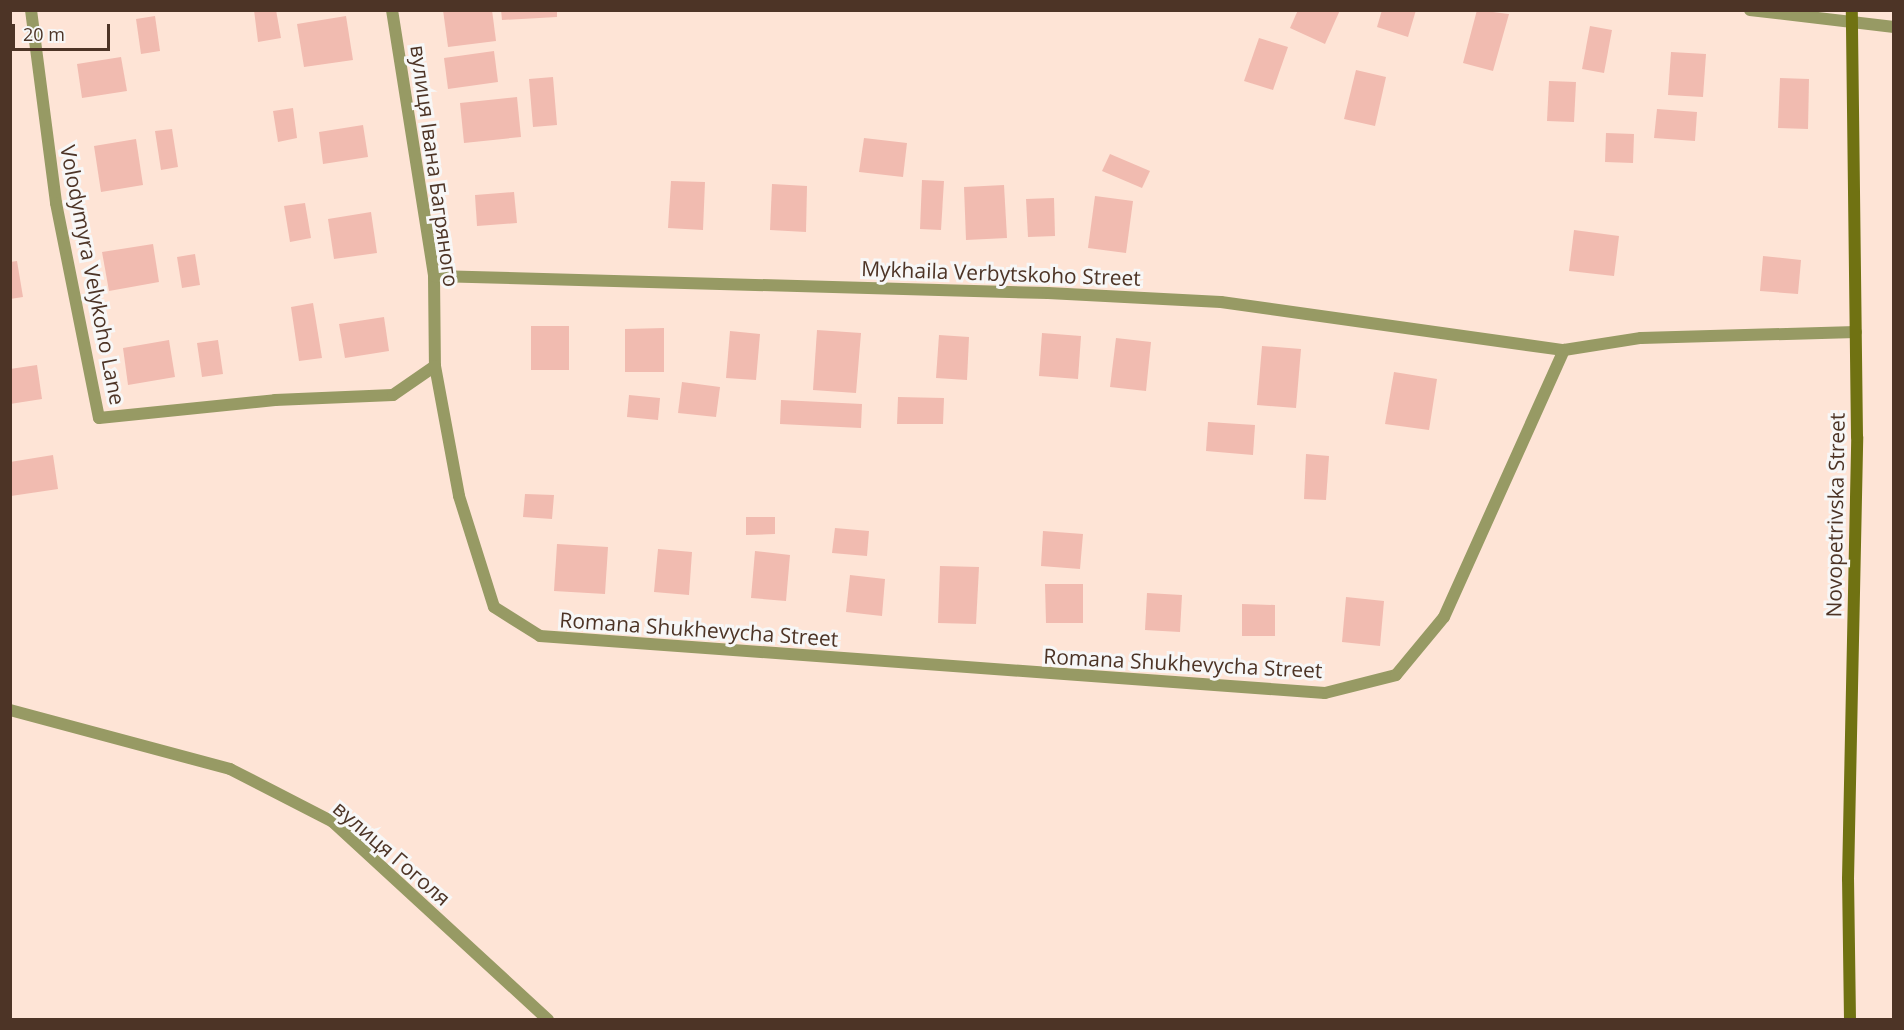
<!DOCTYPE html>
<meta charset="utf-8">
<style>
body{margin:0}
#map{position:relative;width:1904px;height:1030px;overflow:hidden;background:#fee4d6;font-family:"Open Sans",sans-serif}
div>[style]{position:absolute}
.building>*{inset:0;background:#f1bbb0}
.street>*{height:12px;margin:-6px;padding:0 6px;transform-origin:6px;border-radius:6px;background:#979a64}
.secondary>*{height:12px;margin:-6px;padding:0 6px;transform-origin:6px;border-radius:6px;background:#707212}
span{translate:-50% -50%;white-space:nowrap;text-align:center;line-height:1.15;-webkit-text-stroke:6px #f7f7f7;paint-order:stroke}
.street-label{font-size:21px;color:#4d3426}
.frame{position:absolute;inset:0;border:12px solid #4d3426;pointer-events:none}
.scale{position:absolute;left:12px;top:24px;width:98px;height:27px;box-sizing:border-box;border:3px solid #4d3426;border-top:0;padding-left:8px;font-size:18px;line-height:21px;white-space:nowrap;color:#4d3426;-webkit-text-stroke:4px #f7f7f7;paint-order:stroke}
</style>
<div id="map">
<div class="building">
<i style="clip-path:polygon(254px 10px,276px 10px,281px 38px,258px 42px)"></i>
<i style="clip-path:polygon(443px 10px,492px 10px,496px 41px,448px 47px)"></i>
<i style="clip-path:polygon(501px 10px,557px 10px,557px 17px,502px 20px)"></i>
<i style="clip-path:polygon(1298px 10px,1340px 10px,1325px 44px,1290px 28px)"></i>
<i style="clip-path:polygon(1382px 10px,1416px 10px,1408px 37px,1377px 27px)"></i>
<i style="clip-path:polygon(1477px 10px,1509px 14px,1493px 71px,1463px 63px)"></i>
<i style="clip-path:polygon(155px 16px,160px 51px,141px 54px,136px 19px)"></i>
<i style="clip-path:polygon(346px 16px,353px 60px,304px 67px,297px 24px)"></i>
<i style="clip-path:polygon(1590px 26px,1612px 30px,1604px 73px,1582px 69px)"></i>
<i style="clip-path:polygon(1259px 38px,1288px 47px,1273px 90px,1244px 81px)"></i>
<i style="clip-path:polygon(494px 51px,498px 82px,448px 89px,444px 58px)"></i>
<i style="clip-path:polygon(1671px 52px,1706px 54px,1703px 97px,1668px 95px)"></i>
<i style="clip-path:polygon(121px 57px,127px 91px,82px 98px,77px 64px)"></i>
<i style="clip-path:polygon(1356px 70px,1386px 77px,1375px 126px,1344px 119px)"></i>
<i style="clip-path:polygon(553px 77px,557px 125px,533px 127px,529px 79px)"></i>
<i style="clip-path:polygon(1780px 78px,1809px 79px,1808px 129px,1778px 128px)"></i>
<i style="clip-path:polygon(1549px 81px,1576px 82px,1574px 122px,1547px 121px)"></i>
<i style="clip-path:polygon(517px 97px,521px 137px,464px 143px,460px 103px)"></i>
<i style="clip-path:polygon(293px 108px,297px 138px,278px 142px,273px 111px)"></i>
<i style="clip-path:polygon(1657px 109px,1697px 112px,1695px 141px,1654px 138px)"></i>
<i style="clip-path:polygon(363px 125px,368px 157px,323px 164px,319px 132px)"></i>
<i style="clip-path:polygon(172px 129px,178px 167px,161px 170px,155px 131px)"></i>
<i style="clip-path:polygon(1606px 133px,1634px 134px,1633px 163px,1605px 162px)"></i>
<i style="clip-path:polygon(864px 138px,907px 143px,903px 177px,859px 172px)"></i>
<i style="clip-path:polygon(136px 139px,143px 185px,101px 192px,94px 146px)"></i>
<i style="clip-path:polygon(1110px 154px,1150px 171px,1142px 188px,1102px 171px)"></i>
<i style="clip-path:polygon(922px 180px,944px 181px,941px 230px,920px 229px)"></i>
<i style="clip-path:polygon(671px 181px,705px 182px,703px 230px,668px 228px)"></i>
<i style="clip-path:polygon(772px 184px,807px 186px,806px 232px,770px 230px)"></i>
<i style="clip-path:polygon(1004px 185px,1007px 238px,966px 240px,964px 187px)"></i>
<i style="clip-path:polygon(514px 192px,517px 223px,477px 226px,475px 195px)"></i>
<i style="clip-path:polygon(1095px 196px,1133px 201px,1126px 253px,1088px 248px)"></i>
<i style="clip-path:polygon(1054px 198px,1055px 236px,1028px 237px,1026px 199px)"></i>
<i style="clip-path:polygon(305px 203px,311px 238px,290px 242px,284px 206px)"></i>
<i style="clip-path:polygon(371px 212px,377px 253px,334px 259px,328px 219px)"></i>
<i style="clip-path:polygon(1574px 230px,1619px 236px,1614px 276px,1569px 271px)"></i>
<i style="clip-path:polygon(153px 244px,159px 282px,109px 291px,102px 252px)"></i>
<i style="clip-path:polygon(195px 254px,200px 285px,182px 288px,177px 257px)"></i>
<i style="clip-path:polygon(1763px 256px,1801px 260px,1798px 294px,1760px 291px)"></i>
<i style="clip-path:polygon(17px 261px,23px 297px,10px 299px,10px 262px)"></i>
<i style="clip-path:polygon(313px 303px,322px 358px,299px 361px,291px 307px)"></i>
<i style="clip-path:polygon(384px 317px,389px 351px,345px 358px,339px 324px)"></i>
<i style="clip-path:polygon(531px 326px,569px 326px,569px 370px,531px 370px)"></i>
<i style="clip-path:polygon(664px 328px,664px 372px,625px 372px,625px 329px)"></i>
<i style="clip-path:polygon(817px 330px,861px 333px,856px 393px,813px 390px)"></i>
<i style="clip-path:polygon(730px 331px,760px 334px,756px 380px,726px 378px)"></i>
<i style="clip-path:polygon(1042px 333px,1081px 336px,1078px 379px,1039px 376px)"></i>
<i style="clip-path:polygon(939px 335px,969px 337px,967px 380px,936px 378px)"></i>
<i style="clip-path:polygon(1116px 338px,1151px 342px,1146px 391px,1110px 387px)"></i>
<i style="clip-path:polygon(169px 340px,175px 377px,128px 385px,123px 348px)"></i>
<i style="clip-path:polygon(218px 340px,223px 374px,202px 377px,197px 343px)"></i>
<i style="clip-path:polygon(1262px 346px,1301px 349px,1296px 408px,1257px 405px)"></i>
<i style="clip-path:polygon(37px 365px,42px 399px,10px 404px,10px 369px)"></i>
<i style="clip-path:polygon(1394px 372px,1437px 379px,1429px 430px,1385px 424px)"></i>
<i style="clip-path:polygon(682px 382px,720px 387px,716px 417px,678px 413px)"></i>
<i style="clip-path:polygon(629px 395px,660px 398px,658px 420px,627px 417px)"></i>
<i style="clip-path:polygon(898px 397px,944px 398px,943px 424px,897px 424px)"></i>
<i style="clip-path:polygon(781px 400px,862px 404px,861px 428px,780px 424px)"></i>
<i style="clip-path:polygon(1208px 422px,1255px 425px,1253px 455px,1206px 451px)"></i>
<i style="clip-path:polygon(1306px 454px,1329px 456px,1326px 500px,1304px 499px)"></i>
<i style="clip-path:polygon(53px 455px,58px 489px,11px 496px,10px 462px)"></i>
<i style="clip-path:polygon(525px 494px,554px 495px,552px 519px,523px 517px)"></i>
<i style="clip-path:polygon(746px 517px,775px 517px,775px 534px,746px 535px)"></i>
<i style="clip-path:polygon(835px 528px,869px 531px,867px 556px,832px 553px)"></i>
<i style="clip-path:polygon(1043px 531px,1083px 534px,1080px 569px,1041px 566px)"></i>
<i style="clip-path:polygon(557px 544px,608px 547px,605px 594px,554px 591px)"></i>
<i style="clip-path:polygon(658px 549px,692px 552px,689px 595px,654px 592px)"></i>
<i style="clip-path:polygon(755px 551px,790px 555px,786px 601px,751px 598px)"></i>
<i style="clip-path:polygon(940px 566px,979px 567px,976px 624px,938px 623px)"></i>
<i style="clip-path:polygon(850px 575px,885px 579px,882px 616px,846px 612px)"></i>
<i style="clip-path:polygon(1045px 584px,1083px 584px,1083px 623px,1046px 623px)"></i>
<i style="clip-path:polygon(1147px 593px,1182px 595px,1180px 632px,1145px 630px)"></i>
<i style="clip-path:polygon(1346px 597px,1384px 601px,1380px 646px,1342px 642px)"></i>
<i style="clip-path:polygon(1242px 604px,1275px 605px,1275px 636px,1242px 636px)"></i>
</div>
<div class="street">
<i style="left:31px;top:10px;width:195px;rotate:82.6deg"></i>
<i style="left:56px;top:203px;width:219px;rotate:78.7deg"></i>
<i style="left:99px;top:418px;width:177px;rotate:-5.8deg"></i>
<i style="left:275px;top:400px;width:118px;rotate:-2.4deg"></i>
<i style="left:393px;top:395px;width:51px;rotate:-34.6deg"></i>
<i style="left:392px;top:10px;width:269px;rotate:81deg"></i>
<i style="left:434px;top:276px;width:90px;rotate:89.4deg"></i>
<i style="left:435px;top:366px;width:132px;rotate:79.5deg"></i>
<i style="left:459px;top:496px;width:116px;rotate:72.5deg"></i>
<i style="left:494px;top:607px;width:54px;rotate:32.2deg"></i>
<i style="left:540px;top:636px;width:787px;rotate:4.15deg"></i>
<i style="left:1325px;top:693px;width:73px;rotate:-14.2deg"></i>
<i style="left:1396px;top:675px;width:75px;rotate:-50.4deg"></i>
<i style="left:1444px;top:617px;width:293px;rotate:-65.8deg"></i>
<i style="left:1564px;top:350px;width:78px;rotate:-8.9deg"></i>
<i style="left:1641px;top:338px;width:215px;rotate:-1.6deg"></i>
<i style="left:1750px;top:10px;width:145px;rotate:6.7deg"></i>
<i style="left:434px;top:276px;width:614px;rotate:1.59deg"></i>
<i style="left:1048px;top:293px;width:173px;rotate:3deg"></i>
<i style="left:1221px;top:302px;width:346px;rotate:8deg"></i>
<i style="left:10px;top:710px;width:228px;rotate:15deg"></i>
<i style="left:230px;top:769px;width:116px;rotate:27.2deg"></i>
<i style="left:333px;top:822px;width:292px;rotate:42.6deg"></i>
</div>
<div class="secondary">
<i style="left:1850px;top:1020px;width:141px;rotate:-90.8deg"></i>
<i style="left:1848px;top:879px;width:442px;rotate:-88.8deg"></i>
<i style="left:1857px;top:437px;width:427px;rotate:-90.7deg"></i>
</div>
<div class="street-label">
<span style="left:435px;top:166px;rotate:82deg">вулиця Івана Багряного</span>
<span style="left:1001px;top:273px;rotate:2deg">Mykhaila Verbytskoho Street</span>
<span style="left:93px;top:275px;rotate:79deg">Volodymyra Velykoho Lane</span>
<span style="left:1835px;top:515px;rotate:-89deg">Novopetrivska Street</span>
<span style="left:699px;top:629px;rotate:4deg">Romana Shukhevycha Street</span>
<span style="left:1183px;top:663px;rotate:3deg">Romana Shukhevycha Street</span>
<span style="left:392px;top:853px;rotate:41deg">вулиця Гоголя</span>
</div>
<div class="frame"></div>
<div class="scale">20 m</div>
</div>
